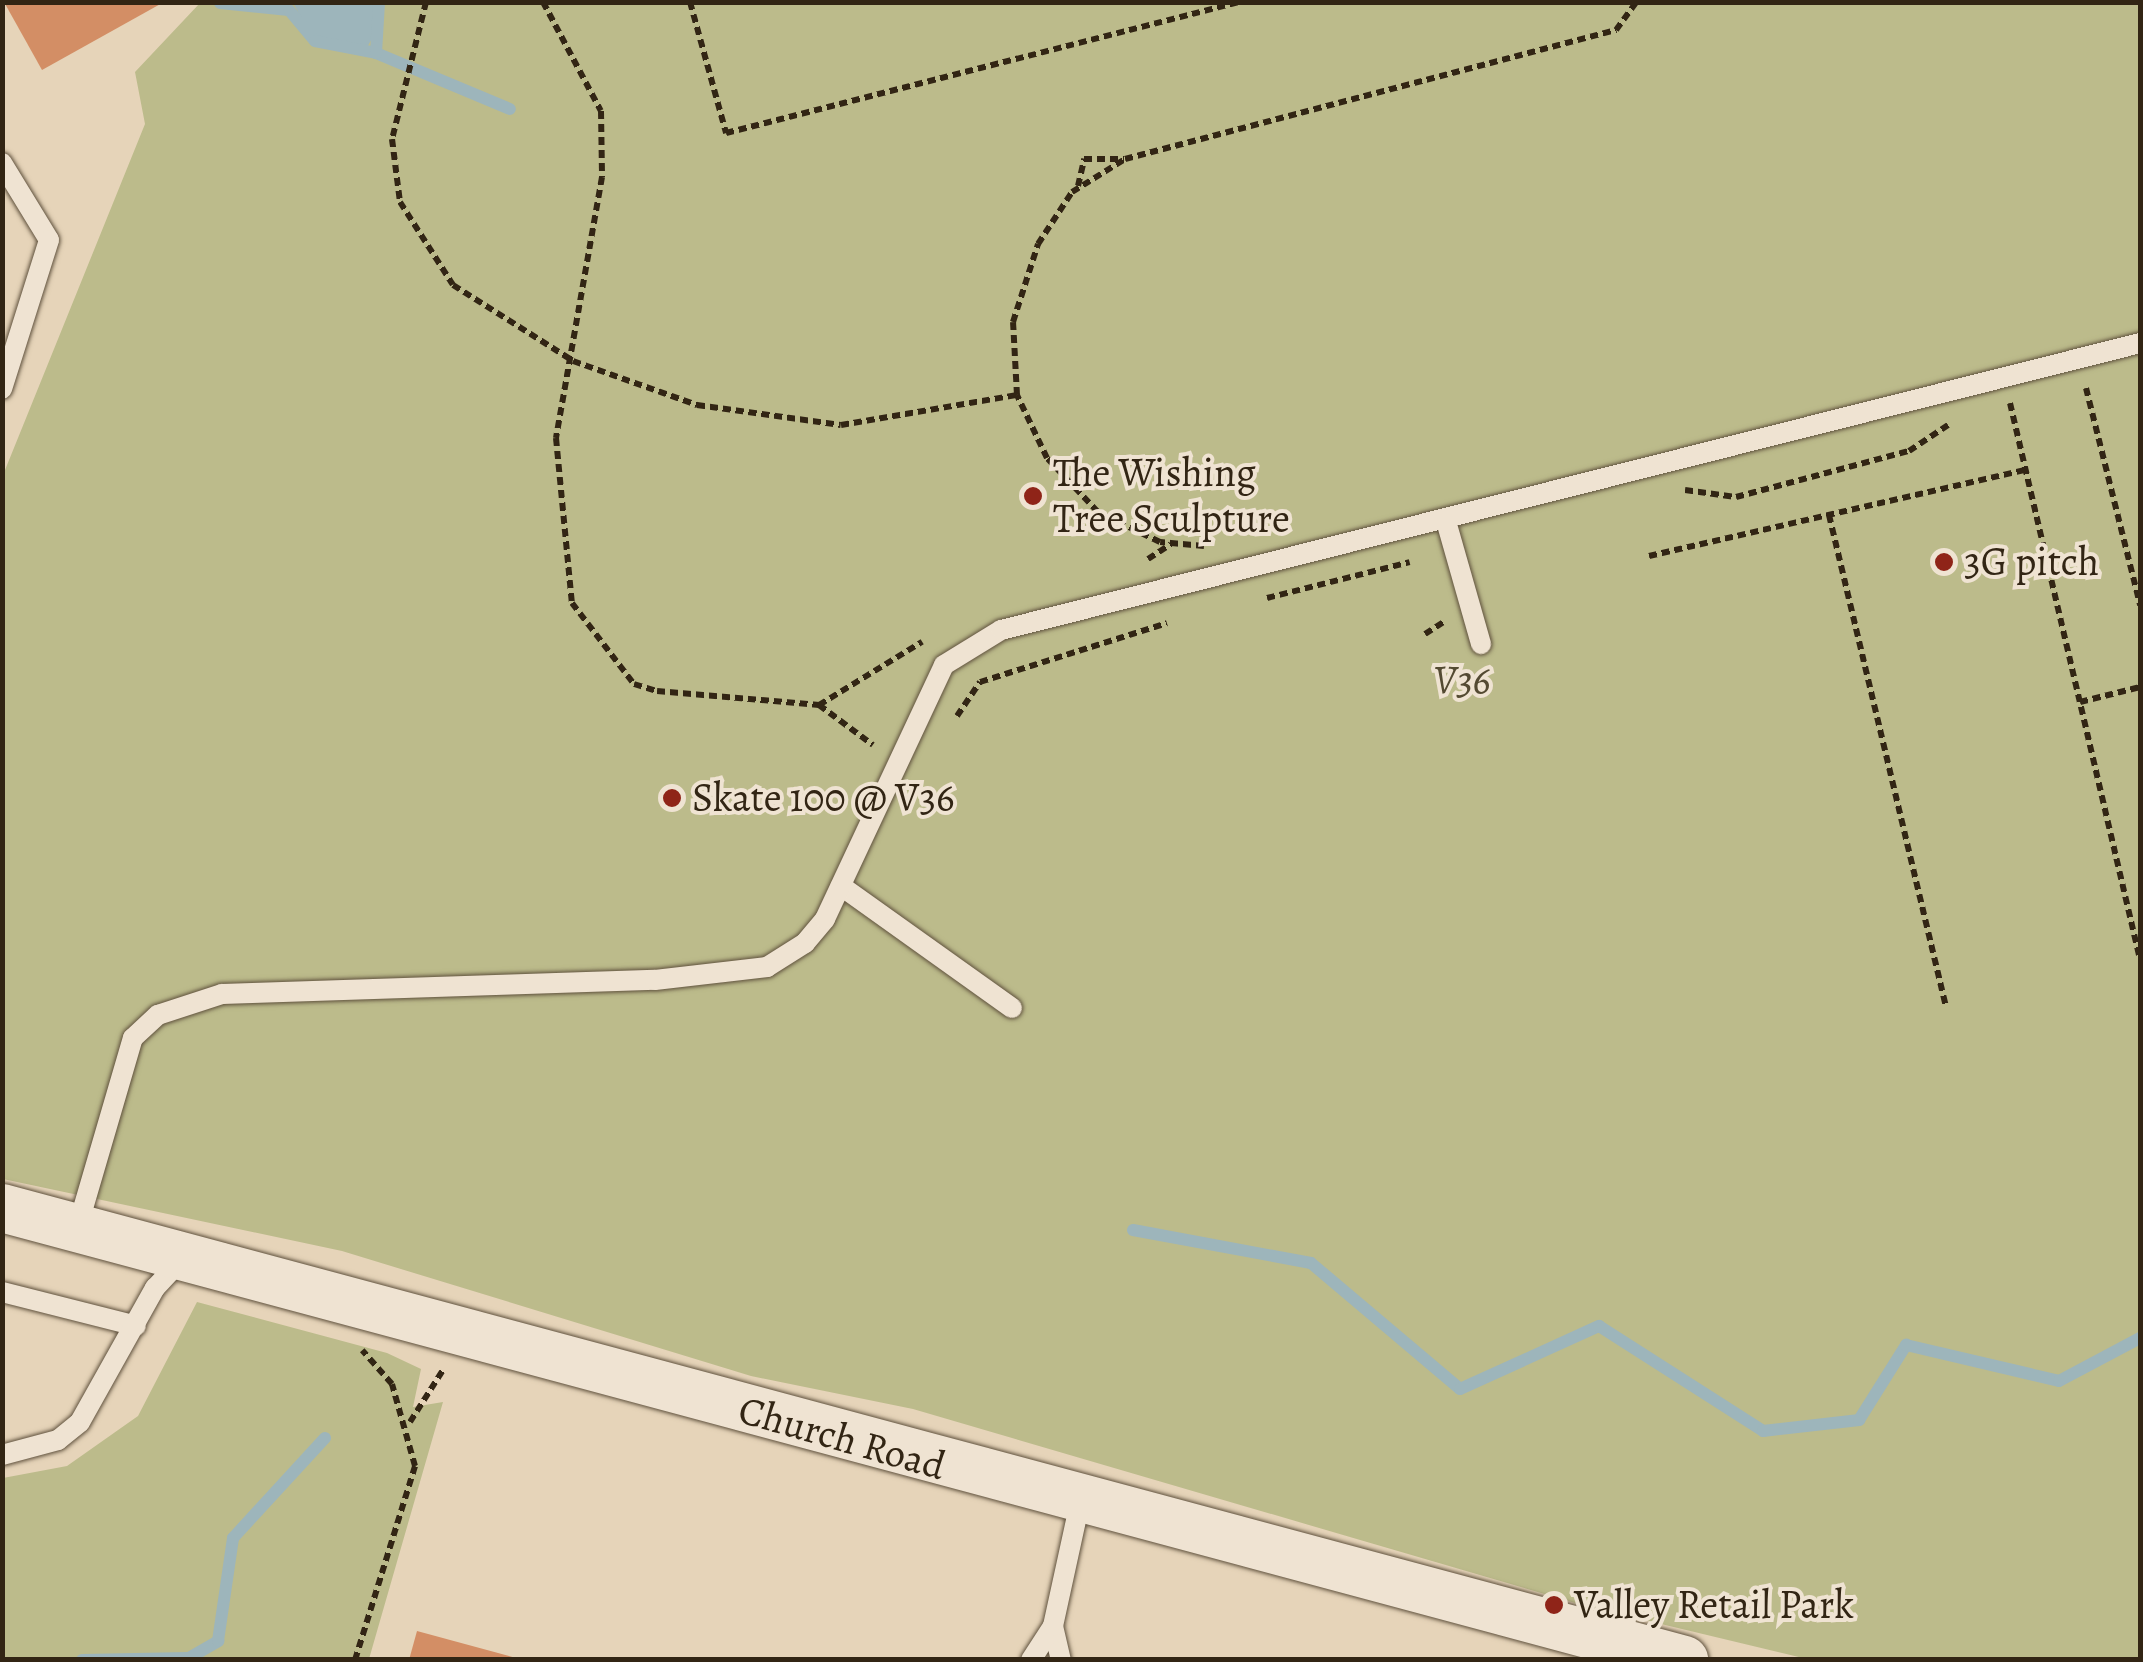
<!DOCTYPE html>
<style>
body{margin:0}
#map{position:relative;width:2143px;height:1662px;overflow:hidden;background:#e6d4b9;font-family:Alegreya,serif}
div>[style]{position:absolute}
.green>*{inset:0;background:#bcbb8b}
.water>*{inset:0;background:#9db5bb}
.stream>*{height:12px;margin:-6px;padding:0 6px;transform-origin:6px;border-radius:6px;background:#9db5bb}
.building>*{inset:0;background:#d38e65}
.path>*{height:6px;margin-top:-3px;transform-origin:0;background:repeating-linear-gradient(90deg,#322514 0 8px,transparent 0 13px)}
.roads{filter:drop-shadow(0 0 2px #5f513d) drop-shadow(0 0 2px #5f513d)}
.service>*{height:20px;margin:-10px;padding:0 10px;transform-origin:10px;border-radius:10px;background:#efe3d2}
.tertiary>*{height:48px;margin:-24px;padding:0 24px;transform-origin:24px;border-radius:24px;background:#efe3d2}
.dots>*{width:28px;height:28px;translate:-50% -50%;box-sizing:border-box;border:5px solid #efe3d2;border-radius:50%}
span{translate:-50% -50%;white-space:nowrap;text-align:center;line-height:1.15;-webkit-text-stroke:8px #efe3d2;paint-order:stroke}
.poi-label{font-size:40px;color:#322514}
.left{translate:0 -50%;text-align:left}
.park-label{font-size:40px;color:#544a32;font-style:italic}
.street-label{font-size:40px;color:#322514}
.frame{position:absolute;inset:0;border:5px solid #322514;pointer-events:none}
</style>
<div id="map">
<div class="green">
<i style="clip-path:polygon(200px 3px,2140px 3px,2140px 1657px,1803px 1658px,1582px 1605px,913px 1409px,751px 1376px,342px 1251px,3px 1179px,3px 475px,145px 124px,135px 72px)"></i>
<i style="clip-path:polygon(197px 1302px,387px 1353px,421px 1369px,413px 1407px,443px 1402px,369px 1659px,3px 1659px,3px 1478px,67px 1466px,138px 1416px)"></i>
</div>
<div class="water">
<i style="clip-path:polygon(293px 3px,379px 3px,374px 35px,366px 49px,315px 41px)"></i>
</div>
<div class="stream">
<i style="left:220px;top:3px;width:69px;rotate:5.8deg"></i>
<i style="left:289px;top:10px;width:40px;rotate:50deg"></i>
<i style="left:315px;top:41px;width:62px;rotate:11.1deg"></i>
<i style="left:376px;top:53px;width:145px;rotate:22.7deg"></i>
<i style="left:376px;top:53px;width:51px;rotate:-86.6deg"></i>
<i style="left:1133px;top:1230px;width:181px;rotate:10.5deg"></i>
<i style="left:1311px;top:1263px;width:195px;rotate:40.2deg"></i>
<i style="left:1460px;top:1389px;width:153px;rotate:-24.4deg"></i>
<i style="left:1599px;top:1326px;width:195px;rotate:32.6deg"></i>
<i style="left:1763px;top:1431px;width:97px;rotate:-6.5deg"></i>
<i style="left:1859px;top:1420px;width:89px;rotate:-57.9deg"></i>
<i style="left:1906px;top:1345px;width:157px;rotate:13.2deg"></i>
<i style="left:2059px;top:1381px;width:92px;rotate:-28deg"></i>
<i style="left:82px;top:1660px;width:107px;rotate:-1.1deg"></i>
<i style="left:189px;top:1658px;width:34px;rotate:-30deg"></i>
<i style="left:218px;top:1641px;width:104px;rotate:-81.7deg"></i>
<i style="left:233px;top:1538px;width:136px;rotate:-47.4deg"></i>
</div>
<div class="building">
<i style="clip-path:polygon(4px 2px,164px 2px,42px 70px)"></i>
<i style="clip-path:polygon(417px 1631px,516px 1658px,516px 1660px,409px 1660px)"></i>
</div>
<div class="path">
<i style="left:426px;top:2px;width:141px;rotate:103.9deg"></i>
<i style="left:392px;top:139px;width:64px;rotate:82.8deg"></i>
<i style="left:400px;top:202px;width:98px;rotate:57.4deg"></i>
<i style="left:453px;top:285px;width:142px;rotate:32.3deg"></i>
<i style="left:573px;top:361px;width:132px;rotate:19.5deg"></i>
<i style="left:697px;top:405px;width:145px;rotate:7.9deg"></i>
<i style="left:841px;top:425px;width:179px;rotate:-9.7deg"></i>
<i style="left:543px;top:2px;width:123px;rotate:62deg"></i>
<i style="left:601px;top:111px;width:66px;rotate:89.1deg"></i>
<i style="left:602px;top:177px;width:265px;rotate:100deg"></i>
<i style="left:556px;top:438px;width:166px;rotate:84.5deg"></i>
<i style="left:572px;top:603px;width:102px;rotate:52.6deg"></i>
<i style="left:634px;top:684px;width:24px;rotate:17deg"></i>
<i style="left:657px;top:691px;width:163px;rotate:4.9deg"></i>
<i style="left:819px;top:705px;width:121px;rotate:-31.5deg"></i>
<i style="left:690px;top:2px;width:136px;rotate:74.6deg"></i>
<i style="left:726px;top:133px;width:529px;rotate:-14.32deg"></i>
<i style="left:1078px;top:186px;width:28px;rotate:-77deg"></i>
<i style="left:1084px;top:159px;width:40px"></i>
<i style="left:2086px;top:388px;width:224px;rotate:76deg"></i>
<i style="left:2010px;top:403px;width:567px;rotate:76.85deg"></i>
<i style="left:1685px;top:490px;width:51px;rotate:7.8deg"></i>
<i style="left:1736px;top:497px;width:179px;rotate:-14.9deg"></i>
<i style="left:1909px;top:451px;width:47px;rotate:-33.7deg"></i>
<i style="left:1829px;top:515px;width:506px;rotate:76.62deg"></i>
<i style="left:1204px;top:546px;width:44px;rotate:-174.8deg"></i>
<i style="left:1160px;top:542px;width:69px;rotate:-154.2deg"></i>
<i style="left:1098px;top:512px;width:74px;rotate:-133.4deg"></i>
<i style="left:1047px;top:458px;width:70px;rotate:-115.5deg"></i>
<i style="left:1017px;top:395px;width:73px;rotate:-93.1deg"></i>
<i style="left:1013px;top:322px;width:82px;rotate:-72.2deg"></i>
<i style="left:1038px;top:244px;width:62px;rotate:-56.8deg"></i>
<i style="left:1072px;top:192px;width:62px;rotate:-31.9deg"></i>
<i style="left:1125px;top:159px;width:508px;rotate:-14.72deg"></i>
<i style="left:1616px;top:30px;width:34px;rotate:-54deg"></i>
<i style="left:1649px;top:556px;width:386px;rotate:-12.9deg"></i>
<i style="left:1148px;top:559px;width:27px;rotate:-33deg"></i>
<i style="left:1267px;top:598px;width:147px;rotate:-14.1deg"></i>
<i style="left:1425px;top:634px;width:24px;rotate:-33deg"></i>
<i style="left:2080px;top:702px;width:62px;rotate:-14deg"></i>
<i style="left:819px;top:705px;width:67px;rotate:36.5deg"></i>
<i style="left:957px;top:716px;width:41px;rotate:-55.9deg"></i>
<i style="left:980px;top:682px;width:196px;rotate:-17.5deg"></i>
<i style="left:410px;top:1422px;width:62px;rotate:-57.6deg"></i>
<i style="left:355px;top:1660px;width:203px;rotate:-72.8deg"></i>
<i style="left:415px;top:1466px;width:85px;rotate:-105.7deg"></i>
<i style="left:392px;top:1384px;width:45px;rotate:-131.4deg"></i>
</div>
<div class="roads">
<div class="service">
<i style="left:2px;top:163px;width:90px;rotate:58.6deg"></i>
<i style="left:49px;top:240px;width:156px;rotate:107.5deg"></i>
<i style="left:1446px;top:521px;width:128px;rotate:74.1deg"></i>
<i style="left:841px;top:886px;width:210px;rotate:35.5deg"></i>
<i style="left:77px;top:1229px;width:199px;rotate:-73.7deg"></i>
<i style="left:133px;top:1038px;width:34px;rotate:-43deg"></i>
<i style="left:158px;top:1015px;width:67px;rotate:-18.2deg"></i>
<i style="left:222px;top:994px;width:433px;rotate:-1.9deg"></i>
<i style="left:655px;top:980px;width:113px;rotate:-6.6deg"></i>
<i style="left:767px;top:967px;width:45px;rotate:-32.3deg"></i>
<i style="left:805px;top:943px;width:31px;rotate:-50deg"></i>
<i style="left:825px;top:919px;width:280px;rotate:-64.9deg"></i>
<i style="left:944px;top:665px;width:67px;rotate:-31.6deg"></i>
<i style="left:1001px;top:630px;width:1175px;rotate:-14.14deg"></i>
<i style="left:2px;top:1292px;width:138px;rotate:14.2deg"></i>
<i style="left:2px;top:1455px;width:58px;rotate:-15deg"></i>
<i style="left:58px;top:1440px;width:28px;rotate:-39deg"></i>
<i style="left:80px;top:1422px;width:154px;rotate:-60.8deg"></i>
<i style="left:155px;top:1288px;width:41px;rotate:-47deg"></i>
<i style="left:1053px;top:1626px;width:35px;rotate:77deg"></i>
<i style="left:1031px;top:1660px;width:40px;rotate:-57.1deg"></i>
<i style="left:1053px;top:1626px;width:127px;rotate:-77.7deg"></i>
</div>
<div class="tertiary">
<i style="left:2px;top:1208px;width:1742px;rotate:15.04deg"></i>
</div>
</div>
<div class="dots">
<i style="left:1033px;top:496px;background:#8f2418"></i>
<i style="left:1944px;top:562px;background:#8f2418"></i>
<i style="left:672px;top:798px;background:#8f2418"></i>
<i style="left:1554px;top:1605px;background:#8f2418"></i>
</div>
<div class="poi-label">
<span class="left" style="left:1053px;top:496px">The Wishing<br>Tree Sculpture</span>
<span class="left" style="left:1964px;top:562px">3G pitch</span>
<span class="left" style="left:692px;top:798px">Skate 100 @ V36</span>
<span class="left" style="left:1574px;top:1605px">Valley Retail Park</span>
</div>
<div class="park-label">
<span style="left:1462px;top:681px">V36</span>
</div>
<div class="street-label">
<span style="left:842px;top:1438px;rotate:16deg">Church Road</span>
</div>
<div class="frame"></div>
</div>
